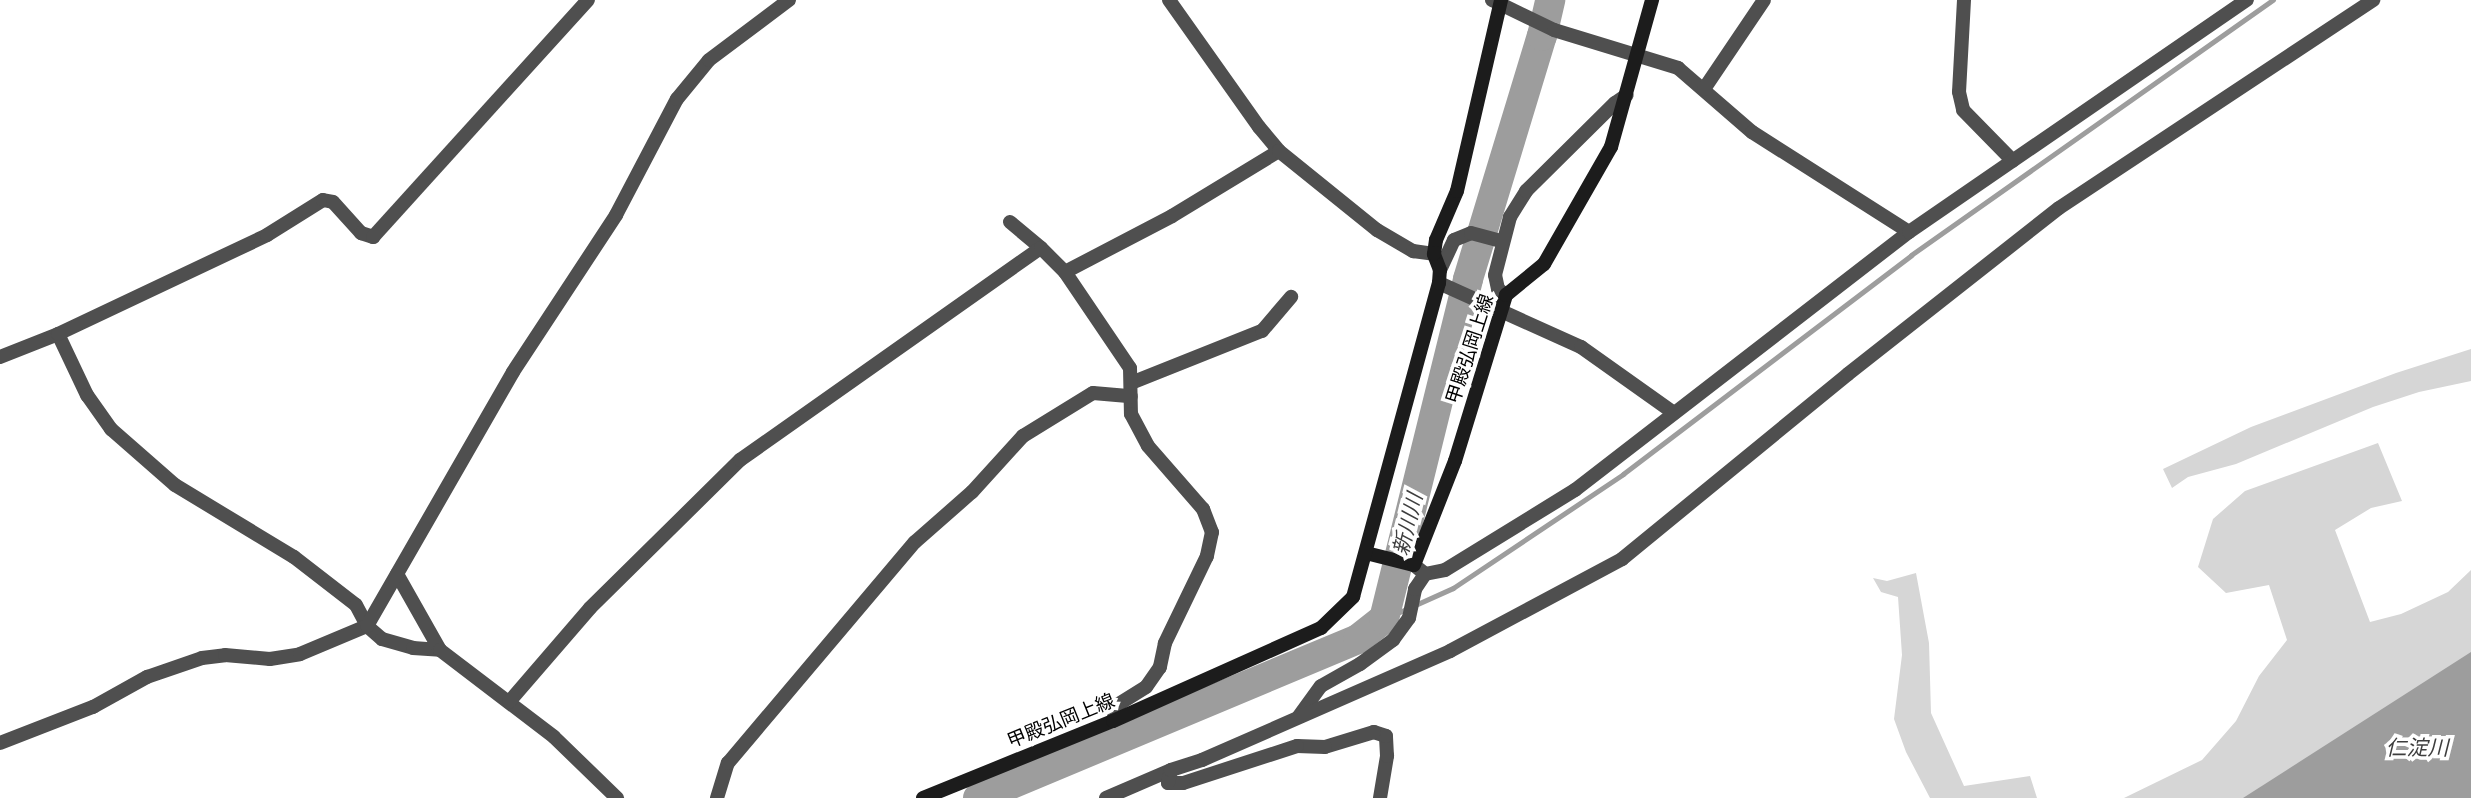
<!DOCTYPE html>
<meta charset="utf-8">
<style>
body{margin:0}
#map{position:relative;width:2471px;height:798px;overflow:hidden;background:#fff;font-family:"Asap Condensed","Noto Sans JP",sans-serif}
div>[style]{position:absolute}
.green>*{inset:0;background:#d6d6d6}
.water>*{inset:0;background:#9d9d9d}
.stream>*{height:5px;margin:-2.5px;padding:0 2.5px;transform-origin:2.5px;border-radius:2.5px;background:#9d9d9d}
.river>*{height:30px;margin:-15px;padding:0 15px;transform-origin:15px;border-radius:15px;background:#9d9d9d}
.minor>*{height:14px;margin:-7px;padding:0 7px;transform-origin:7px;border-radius:7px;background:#4f4f4f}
.secondary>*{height:14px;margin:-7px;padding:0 7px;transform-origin:7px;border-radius:7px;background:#1c1c1c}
span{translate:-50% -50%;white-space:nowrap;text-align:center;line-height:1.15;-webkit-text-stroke:7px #fff;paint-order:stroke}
.street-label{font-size:19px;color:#000}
.water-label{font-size:21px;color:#3e3e3e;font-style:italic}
</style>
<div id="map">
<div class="green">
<i style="clip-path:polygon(2471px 349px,2471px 381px,2419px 392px,2373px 407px,2236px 464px,2188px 477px,2172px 488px,2163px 469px,2251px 427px,2396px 373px)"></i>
<i style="clip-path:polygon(2378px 443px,2402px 501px,2371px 508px,2335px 530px,2370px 622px,2401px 614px,2448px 592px,2471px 570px,2471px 680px,2260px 798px,2124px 798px,2202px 760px,2236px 721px,2259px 676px,2287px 640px,2269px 585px,2226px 593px,2198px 567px,2213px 519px,2245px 491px)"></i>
<i style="clip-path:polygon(1916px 573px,1929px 643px,1931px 713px,1964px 786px,2030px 776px,2037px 798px,1930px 798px,1906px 752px,1894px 719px,1902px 655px,1898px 597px,1881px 592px,1873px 578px,1887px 581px)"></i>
</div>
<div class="water">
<i style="clip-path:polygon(2471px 652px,2471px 798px,2243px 798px)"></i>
</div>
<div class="stream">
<i style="left:1384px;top:619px;width:76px;rotate:-24.2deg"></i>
<i style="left:1453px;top:588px;width:205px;rotate:-33.8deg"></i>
<i style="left:1623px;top:474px;width:362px;rotate:-37.2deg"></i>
<i style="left:1911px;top:255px;width:443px;rotate:-35.2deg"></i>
</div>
<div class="river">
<i style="left:978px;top:798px;width:412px;rotate:-22.7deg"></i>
<i style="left:1358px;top:639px;width:33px;rotate:-38deg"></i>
<i style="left:1384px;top:619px;width:350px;rotate:-76.1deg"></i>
<i style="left:1468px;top:279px;width:254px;rotate:-73.1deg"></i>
<i style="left:1542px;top:36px;width:37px;rotate:-77deg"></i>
</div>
<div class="minor">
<i style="left:1169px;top:0;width:156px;rotate:54.7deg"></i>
<i style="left:1259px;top:127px;width:31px;rotate:50deg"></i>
<i style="left:1492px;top:0;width:69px;rotate:25.8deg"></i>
<i style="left:1554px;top:30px;width:130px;rotate:17deg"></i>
<i style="left:1678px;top:68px;width:98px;rotate:40.9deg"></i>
<i style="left:1752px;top:132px;width:186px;rotate:32.5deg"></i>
<i style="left:1964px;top:0;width:92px;rotate:93.1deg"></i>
<i style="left:1959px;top:92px;width:18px;rotate:77deg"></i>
<i style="left:1963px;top:110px;width:71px;rotate:45.6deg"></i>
<i style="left:1704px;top:89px;width:107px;rotate:-56deg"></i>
<i style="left:1010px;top:222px;width:40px;rotate:40deg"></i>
<i style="left:1440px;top:270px;width:33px;rotate:-65deg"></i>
<i style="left:1454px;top:240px;width:18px;rotate:-22deg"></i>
<i style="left:1471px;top:233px;width:31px;rotate:15deg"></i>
<i style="left:1065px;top:272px;width:121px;rotate:-27.6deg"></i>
<i style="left:1172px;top:216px;width:125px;rotate:-31.3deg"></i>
<i style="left:1279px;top:151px;width:126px;rotate:38.9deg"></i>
<i style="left:1377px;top:230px;width:42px;rotate:30.3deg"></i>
<i style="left:1413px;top:251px;width:21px;rotate:8deg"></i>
<i style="left:1439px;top:283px;width:156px;rotate:24.3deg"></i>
<i style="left:1581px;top:347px;width:114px;rotate:35.4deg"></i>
<i style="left:1506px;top:295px;width:10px;rotate:-143deg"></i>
<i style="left:1498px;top:289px;width:14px;rotate:-102deg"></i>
<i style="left:1495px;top:275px;width:60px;rotate:-75.5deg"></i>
<i style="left:1510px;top:217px;width:31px;rotate:-58deg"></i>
<i style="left:1526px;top:191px;width:125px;rotate:-44.7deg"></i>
<i style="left:1615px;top:103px;width:14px;rotate:-34deg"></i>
<i style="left:58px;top:334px;width:68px;rotate:64.6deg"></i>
<i style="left:87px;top:395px;width:42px;rotate:54.8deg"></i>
<i style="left:111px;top:429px;width:85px;rotate:41.2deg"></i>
<i style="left:175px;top:485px;width:139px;rotate:31.2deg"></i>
<i style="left:294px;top:557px;width:78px;rotate:37.7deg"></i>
<i style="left:356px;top:605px;width:24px;rotate:62deg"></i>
<i style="left:367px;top:626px;width:20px;rotate:41deg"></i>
<i style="left:382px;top:639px;width:32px;rotate:16deg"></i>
<i style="left:413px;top:648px;width:27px;rotate:4deg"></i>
<i style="left:0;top:357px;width:62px;rotate:-21.6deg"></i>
<i style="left:58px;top:334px;width:231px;rotate:-25.3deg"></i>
<i style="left:267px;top:235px;width:66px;rotate:-32deg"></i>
<i style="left:323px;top:200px;width:10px;rotate:11deg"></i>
<i style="left:333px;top:202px;width:42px;rotate:47.9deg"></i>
<i style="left:361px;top:233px;width:13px;rotate:18deg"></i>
<i style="left:373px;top:237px;width:320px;rotate:-47.8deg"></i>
<i style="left:1131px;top:383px;width:141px;rotate:-21.7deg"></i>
<i style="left:1262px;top:331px;width:45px;rotate:-49.5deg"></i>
<i style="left:1414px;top:565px;width:14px;rotate:39deg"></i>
<i style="left:1425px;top:574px;width:20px;rotate:-11deg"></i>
<i style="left:1445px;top:570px;width:153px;rotate:-31.6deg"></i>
<i style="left:1575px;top:490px;width:422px;rotate:-37.7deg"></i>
<i style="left:1909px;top:232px;width:410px;rotate:-34.5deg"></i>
<i style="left:397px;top:574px;width:87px;rotate:60.5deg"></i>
<i style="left:440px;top:650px;width:143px;rotate:37.3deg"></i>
<i style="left:554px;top:737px;width:88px;rotate:44.1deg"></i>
<i style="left:509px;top:702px;width:124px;rotate:-49.2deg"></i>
<i style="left:590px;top:608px;width:211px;rotate:-44.6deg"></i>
<i style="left:740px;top:460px;width:368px;rotate:-35.2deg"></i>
<i style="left:1041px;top:248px;width:34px;rotate:45deg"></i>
<i style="left:1065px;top:272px;width:116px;rotate:55.9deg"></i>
<i style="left:1130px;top:368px;width:46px;rotate:88.8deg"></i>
<i style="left:1131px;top:414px;width:36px;rotate:62deg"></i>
<i style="left:1148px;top:446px;width:84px;rotate:48.9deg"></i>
<i style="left:1203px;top:509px;width:25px;rotate:69deg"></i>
<i style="left:1212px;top:532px;width:25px;rotate:102deg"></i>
<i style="left:1207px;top:556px;width:97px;rotate:115.8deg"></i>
<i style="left:1165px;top:643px;width:25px;rotate:102deg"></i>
<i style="left:1160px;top:667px;width:24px;rotate:125deg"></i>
<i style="left:1146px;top:687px;width:34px;rotate:148deg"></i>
<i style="left:1117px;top:705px;width:16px;rotate:104deg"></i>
<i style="left:1299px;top:716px;width:37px;rotate:-54deg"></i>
<i style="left:1321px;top:686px;width:45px;rotate:-29.4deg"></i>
<i style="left:1360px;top:664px;width:41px;rotate:-36deg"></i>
<i style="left:1393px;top:640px;width:27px;rotate:-54deg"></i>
<i style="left:1409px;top:618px;width:30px;rotate:-78deg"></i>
<i style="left:1415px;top:589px;width:18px;rotate:-56deg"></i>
<i style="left:0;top:743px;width:100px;rotate:-21.2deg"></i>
<i style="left:93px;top:707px;width:62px;rotate:-29.1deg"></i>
<i style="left:147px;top:677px;width:58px;rotate:-19.1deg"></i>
<i style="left:202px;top:658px;width:23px;rotate:-7deg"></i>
<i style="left:225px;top:655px;width:45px;rotate:5.1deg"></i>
<i style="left:270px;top:659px;width:30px;rotate:-9deg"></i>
<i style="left:300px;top:654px;width:73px;rotate:-22.7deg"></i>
<i style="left:367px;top:626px;width:293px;rotate:-60.1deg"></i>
<i style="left:513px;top:372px;width:188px;rotate:-56.7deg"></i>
<i style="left:616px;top:215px;width:131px;rotate:-62.3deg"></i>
<i style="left:677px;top:99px;width:50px;rotate:-50.6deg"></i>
<i style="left:709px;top:60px;width:100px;rotate:-36.9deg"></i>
<i style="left:717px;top:798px;width:37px;rotate:-73deg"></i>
<i style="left:728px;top:763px;width:289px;rotate:-49.8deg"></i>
<i style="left:915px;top:542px;width:76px;rotate:-41.3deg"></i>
<i style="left:972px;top:492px;width:76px;rotate:-47.7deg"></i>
<i style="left:1023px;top:436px;width:82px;rotate:-31.6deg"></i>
<i style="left:1093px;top:393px;width:38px;rotate:5deg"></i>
<i style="left:1106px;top:798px;width:71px;rotate:-23.3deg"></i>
<i style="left:1380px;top:798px;width:43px;rotate:-80.5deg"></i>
<i style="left:1387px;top:756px;width:20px;rotate:-93deg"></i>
<i style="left:1386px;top:736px;width:13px;rotate:-162deg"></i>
<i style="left:1374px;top:732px;width:51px;rotate:163deg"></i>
<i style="left:1325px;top:747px;width:28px;rotate:-178deg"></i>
<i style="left:1297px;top:746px;width:120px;rotate:162deg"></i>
<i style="left:1183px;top:783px;width:15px;rotate:180deg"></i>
<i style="left:1168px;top:783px;width:13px;rotate:-77deg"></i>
<i style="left:1171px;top:770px;width:33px;rotate:-18deg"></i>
<i style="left:1202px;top:760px;width:271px;rotate:-23.7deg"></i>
<i style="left:1450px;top:651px;width:195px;rotate:-28.1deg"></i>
<i style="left:1622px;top:559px;width:292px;rotate:-39.3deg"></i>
<i style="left:1848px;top:374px;width:268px;rotate:-38.2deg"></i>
<i style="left:2059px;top:208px;width:377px;rotate:-33.5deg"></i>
</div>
<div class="secondary">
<i style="left:1366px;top:553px;width:49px;rotate:14deg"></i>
<i style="left:1414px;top:565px;width:112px;rotate:-68.5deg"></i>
<i style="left:1455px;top:461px;width:174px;rotate:-72.9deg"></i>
<i style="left:1506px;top:295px;width:49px;rotate:-39.2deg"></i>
<i style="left:1544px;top:264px;width:135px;rotate:-60.2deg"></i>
<i style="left:1611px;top:147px;width:153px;rotate:-74.4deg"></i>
<i style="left:923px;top:798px;width:205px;rotate:-22.1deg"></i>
<i style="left:1113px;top:721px;width:228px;rotate:-24.1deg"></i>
<i style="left:1321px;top:628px;width:45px;rotate:-44.1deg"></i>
<i style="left:1353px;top:597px;width:326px;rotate:-74.7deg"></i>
<i style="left:1439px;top:283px;width:13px;rotate:-86deg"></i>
<i style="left:1440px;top:270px;width:17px;rotate:-111deg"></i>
<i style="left:1434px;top:254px;width:14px;rotate:-82deg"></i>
<i style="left:1436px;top:240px;width:53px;rotate:-66.8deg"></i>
<i style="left:1457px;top:191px;width:196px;rotate:-77deg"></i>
</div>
<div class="street-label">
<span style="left:1470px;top:349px;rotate:-72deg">甲殿弘岡上線</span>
<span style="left:1061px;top:721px;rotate:-22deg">甲殿弘岡上線</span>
</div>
<div class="water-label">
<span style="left:1407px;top:524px;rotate:-76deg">新川川</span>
<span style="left:2417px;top:747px">仁淀川</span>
</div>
</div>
